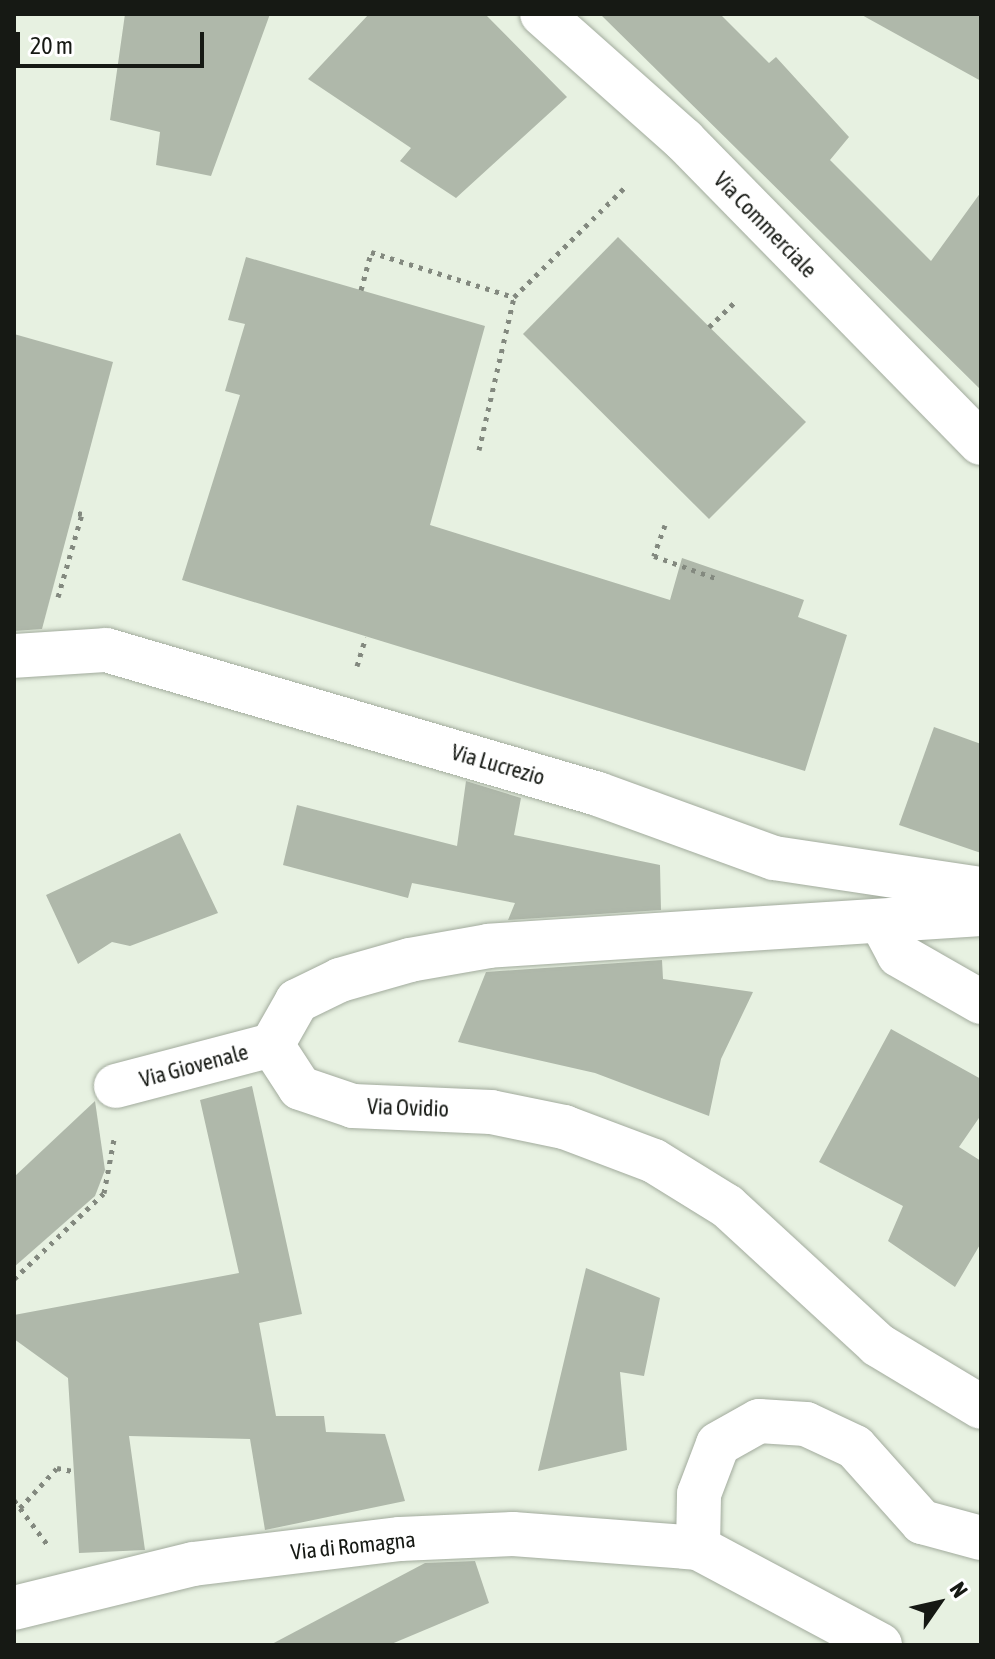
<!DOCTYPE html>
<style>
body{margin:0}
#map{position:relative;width:995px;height:1659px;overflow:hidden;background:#e7f1e1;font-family:"Asap Condensed",sans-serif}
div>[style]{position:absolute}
.building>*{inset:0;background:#afb8aa}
.path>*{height:5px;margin-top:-2.5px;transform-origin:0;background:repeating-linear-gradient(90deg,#83897f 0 4px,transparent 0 10px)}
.roads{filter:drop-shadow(0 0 2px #a2ab9d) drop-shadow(0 0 2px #a2ab9d)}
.minor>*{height:44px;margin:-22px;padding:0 22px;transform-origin:22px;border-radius:22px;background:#fff}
.secondary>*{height:44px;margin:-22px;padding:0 22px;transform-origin:22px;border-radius:22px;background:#fff}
span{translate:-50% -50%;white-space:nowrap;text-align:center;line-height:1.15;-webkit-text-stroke:6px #fff;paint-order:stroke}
.street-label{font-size:22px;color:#161914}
.frame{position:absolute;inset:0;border:16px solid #161914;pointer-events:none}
.north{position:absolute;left:899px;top:1563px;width:80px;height:80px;-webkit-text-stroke:6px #fff;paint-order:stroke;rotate:56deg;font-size:22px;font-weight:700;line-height:32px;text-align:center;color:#161914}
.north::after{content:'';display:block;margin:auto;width:28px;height:36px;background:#161914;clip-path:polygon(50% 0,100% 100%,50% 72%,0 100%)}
.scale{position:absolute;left:16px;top:32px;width:188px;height:36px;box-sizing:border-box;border:4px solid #161914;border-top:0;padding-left:10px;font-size:24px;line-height:28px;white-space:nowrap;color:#161914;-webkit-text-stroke:6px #fff;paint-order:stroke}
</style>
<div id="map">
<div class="building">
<i style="clip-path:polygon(125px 14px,270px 14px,211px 176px,156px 165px,160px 132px,110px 120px)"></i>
<i style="clip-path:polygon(369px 14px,485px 14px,567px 97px,456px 198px,400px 161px,411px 148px,308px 79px)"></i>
<i style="clip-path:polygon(600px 14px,720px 14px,769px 63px,776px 57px,849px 137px,830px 160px,931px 261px,981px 192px,981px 390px)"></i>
<i style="clip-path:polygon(860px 14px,981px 14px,981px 81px)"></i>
<i style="clip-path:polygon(618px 237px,806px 422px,709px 519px,523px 334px)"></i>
<i style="clip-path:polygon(246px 257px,485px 326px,430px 525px,670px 600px,682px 558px,804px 600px,798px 617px,847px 635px,805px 771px,182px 580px,240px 395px,225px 391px,245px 324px,228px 320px)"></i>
<i style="clip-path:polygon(14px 334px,113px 362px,42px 629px,14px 631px)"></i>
<i style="clip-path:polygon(934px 727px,981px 744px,981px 853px,899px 825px)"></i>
<i style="clip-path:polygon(466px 781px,521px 798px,514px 835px,660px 865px,661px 910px,508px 920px,515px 903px,412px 883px,408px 898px,283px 865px,297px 805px,457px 846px)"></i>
<i style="clip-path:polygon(180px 833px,218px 913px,130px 946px,112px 942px,78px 964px,46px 895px)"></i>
<i style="clip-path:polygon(662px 960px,663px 979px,753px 992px,721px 1059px,709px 1116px,595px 1073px,458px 1042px,486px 972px)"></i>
<i style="clip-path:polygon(891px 1029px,981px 1079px,981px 1115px,959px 1147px,981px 1161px,981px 1243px,955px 1287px,888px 1241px,903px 1206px,819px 1162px)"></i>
<i style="clip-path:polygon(252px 1086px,302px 1314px,259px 1323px,276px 1416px,324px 1416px,326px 1432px,385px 1434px,405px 1501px,265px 1530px,250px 1439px,129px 1436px,145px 1550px,79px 1553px,68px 1378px,14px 1339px,14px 1315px,239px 1273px,200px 1100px)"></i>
<i style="clip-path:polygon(95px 1101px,105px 1170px,95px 1196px,14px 1267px,14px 1177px)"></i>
<i style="clip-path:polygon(586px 1268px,660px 1298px,644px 1376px,620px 1372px,627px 1450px,538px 1471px)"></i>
<i style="clip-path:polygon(475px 1561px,489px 1603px,389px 1645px,270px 1645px,425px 1563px)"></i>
</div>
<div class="path">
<i style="left:361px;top:290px;width:39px;rotate:-75deg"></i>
<i style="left:371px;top:252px;width:150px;rotate:17.5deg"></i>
<i style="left:709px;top:327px;width:39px;rotate:-44deg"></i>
<i style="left:479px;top:450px;width:157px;rotate:-77.1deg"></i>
<i style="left:514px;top:297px;width:156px;rotate:-44.7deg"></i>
<i style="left:665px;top:525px;width:33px;rotate:110deg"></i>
<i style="left:654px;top:556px;width:65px;rotate:19.8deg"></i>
<i style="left:58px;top:597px;width:86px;rotate:-73.9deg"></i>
<i style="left:82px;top:514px;width:9px;rotate:-167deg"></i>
<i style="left:357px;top:666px;width:30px;rotate:-73deg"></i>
<i style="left:14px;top:1279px;width:124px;rotate:-43.7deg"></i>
<i style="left:104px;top:1193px;width:55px;rotate:-79.5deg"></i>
<i style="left:14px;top:1500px;width:55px;rotate:53.1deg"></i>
<i style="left:20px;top:1508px;width:54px;rotate:-47.2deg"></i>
<i style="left:57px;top:1468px;width:16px;rotate:11deg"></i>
</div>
<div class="roads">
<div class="minor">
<i style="left:14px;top:656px;width:92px;rotate:-3.7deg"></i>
<i style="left:106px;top:650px;width:513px;rotate:16.31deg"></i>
<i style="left:598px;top:794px;width:187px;rotate:20deg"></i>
<i style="left:774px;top:858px;width:209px;rotate:8.5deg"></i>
<i style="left:981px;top:914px;width:493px;rotate:176.3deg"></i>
<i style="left:489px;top:946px;width:80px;rotate:170deg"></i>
<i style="left:410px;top:960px;width:73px;rotate:164.1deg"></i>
<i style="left:340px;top:980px;width:48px;rotate:154deg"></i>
<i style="left:297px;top:1001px;width:51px;rotate:119.6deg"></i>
<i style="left:272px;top:1045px;width:51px;rotate:56.9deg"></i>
<i style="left:300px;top:1088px;width:56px;rotate:18.8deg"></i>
<i style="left:353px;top:1106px;width:138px;rotate:2.5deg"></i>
<i style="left:491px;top:1112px;width:75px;rotate:11.6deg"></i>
<i style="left:564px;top:1127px;width:96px;rotate:20.7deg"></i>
<i style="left:654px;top:1161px;width:86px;rotate:31.7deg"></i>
<i style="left:727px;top:1206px;width:205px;rotate:42.6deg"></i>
<i style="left:878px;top:1345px;width:120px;rotate:31deg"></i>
<i style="left:882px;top:923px;width:36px;rotate:62deg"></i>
<i style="left:899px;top:955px;width:95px;rotate:29.8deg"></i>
<i style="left:116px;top:1086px;width:161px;rotate:-14.7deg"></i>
<i style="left:14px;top:1608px;width:184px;rotate:-13.8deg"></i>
<i style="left:193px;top:1564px;width:209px;rotate:-6.9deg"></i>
<i style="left:400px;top:1539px;width:113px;rotate:-2.5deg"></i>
<i style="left:513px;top:1534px;width:186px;rotate:4.3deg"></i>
<i style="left:880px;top:1645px;width:206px;rotate:-151.9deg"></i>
<i style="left:698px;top:1548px;width:54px;rotate:-88.9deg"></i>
<i style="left:699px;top:1494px;width:53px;rotate:-69.2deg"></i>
<i style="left:718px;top:1444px;width:47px;rotate:-29.3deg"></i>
<i style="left:759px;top:1421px;width:47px;rotate:3.7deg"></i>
<i style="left:806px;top:1424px;width:54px;rotate:25.1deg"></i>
<i style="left:855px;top:1447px;width:101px;rotate:48.2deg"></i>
<i style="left:922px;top:1522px;width:61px;rotate:15.2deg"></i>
</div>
<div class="secondary">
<i style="left:542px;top:14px;width:190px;rotate:41.6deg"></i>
<i style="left:684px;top:140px;width:424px;rotate:45.6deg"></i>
</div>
</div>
<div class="street-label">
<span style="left:765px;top:225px;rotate:46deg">Via Commerciale</span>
<span style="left:498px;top:765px;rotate:16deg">Via Lucrezio</span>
<span style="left:194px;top:1066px;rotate:-15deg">Via Giovenale</span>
<span style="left:408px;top:1108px;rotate:2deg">Via Ovidio</span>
<span style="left:353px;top:1546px;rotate:-6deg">Via di Romagna</span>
</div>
<div class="frame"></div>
<div class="north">N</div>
<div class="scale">20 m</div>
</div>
